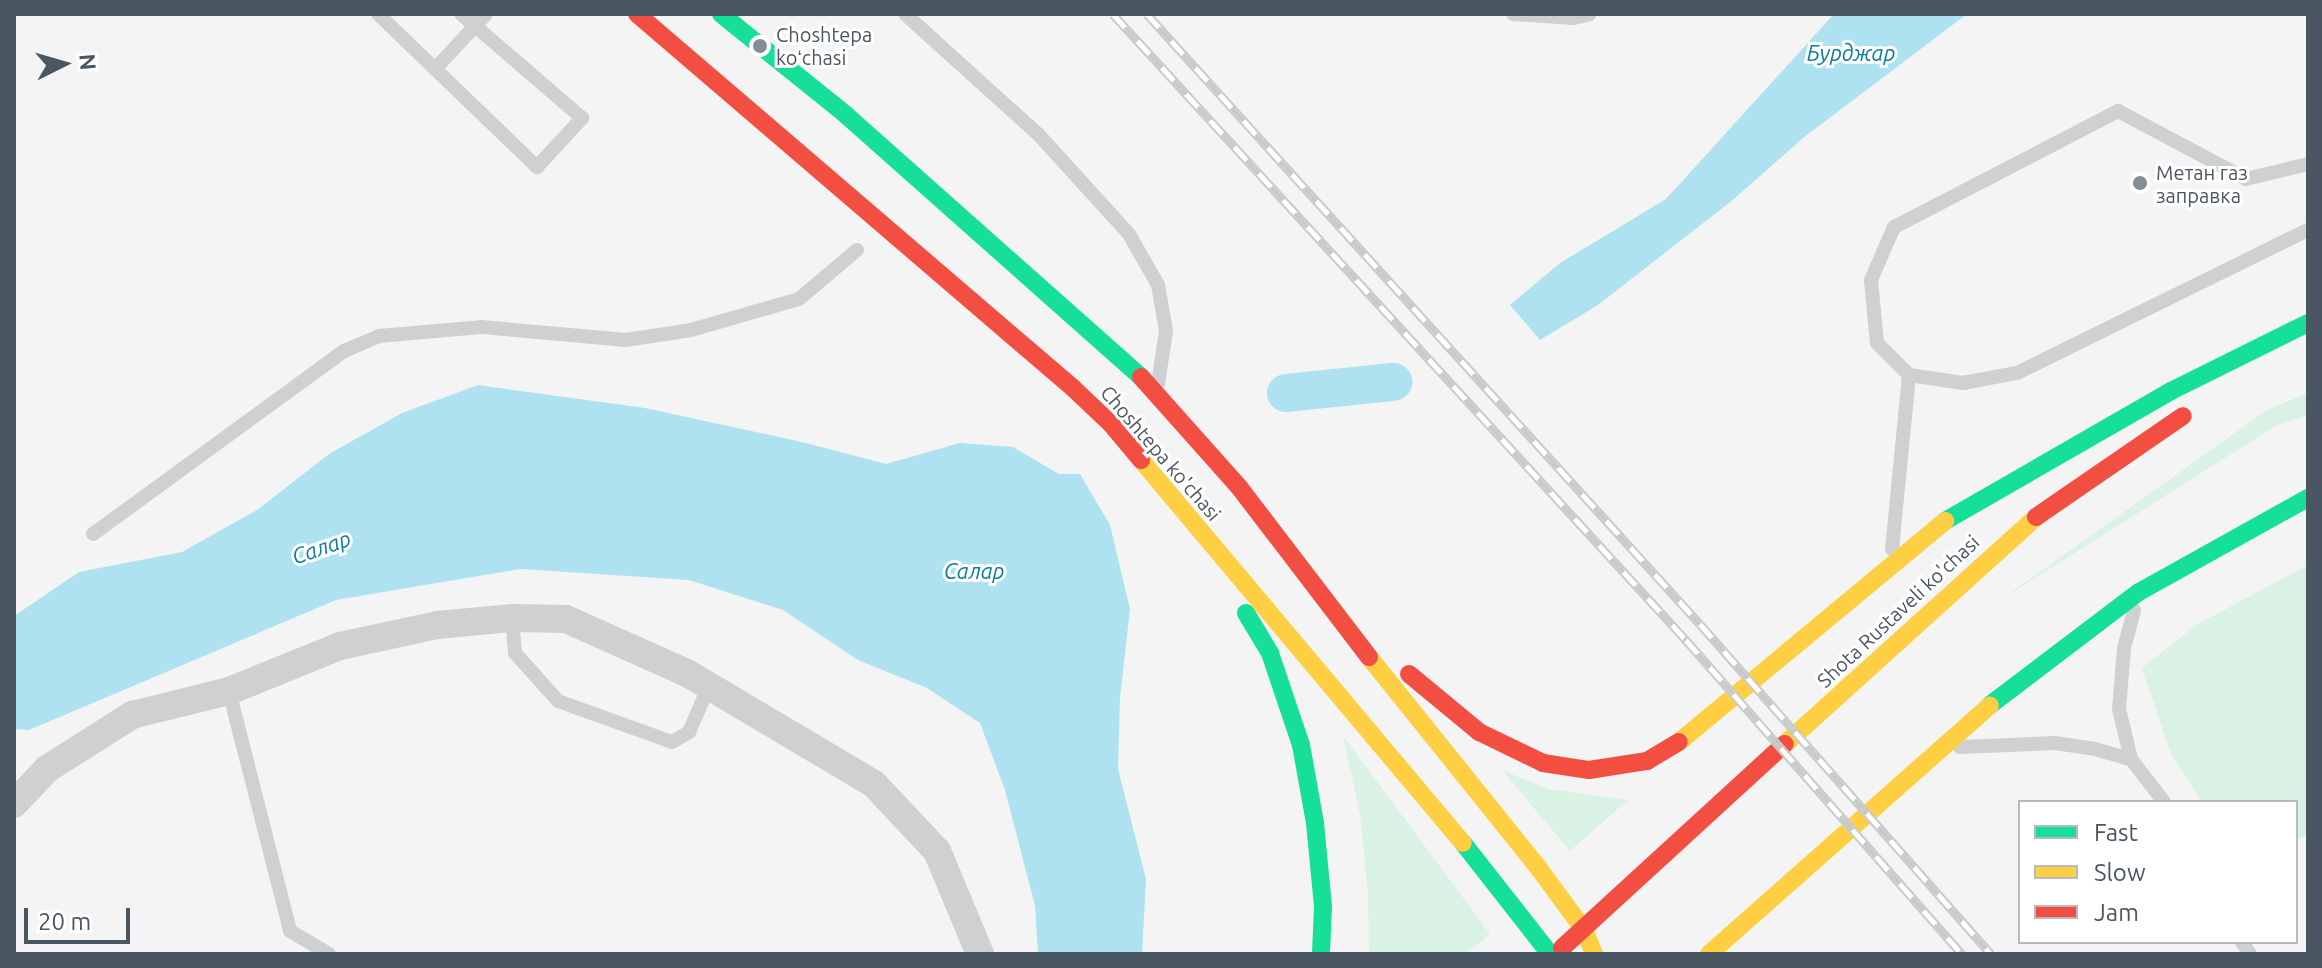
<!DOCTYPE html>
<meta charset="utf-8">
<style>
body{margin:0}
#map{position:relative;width:2322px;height:968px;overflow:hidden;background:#f4f4f4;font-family:Ubuntu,sans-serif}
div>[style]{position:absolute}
.green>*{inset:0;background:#d9f2e3}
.water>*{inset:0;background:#aee2f0}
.canal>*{height:38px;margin:-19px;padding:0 19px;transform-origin:19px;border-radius:19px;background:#aee2f0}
.lane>*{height:14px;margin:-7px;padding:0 7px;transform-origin:7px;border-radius:7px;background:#ced0d2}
.street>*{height:28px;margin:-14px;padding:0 14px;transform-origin:14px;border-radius:14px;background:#ced0d2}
.fast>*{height:18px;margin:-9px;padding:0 9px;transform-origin:9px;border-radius:9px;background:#16e098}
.slow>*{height:18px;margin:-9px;padding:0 9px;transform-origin:9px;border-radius:9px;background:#ffcf43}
.jam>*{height:18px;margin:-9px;padding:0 9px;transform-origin:9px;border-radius:9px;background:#f24e42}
.rail>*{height:9px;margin-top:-4.5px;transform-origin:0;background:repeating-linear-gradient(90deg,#fff 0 18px,#c9cacc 0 36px);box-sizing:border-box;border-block:2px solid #c9cacc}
.dots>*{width:22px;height:22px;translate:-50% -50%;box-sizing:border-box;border:4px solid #fff;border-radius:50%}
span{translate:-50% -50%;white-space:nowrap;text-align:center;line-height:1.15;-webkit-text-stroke:6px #fff;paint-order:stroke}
.poi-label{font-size:20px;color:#4a5661}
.left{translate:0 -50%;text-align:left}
.street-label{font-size:20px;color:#4a5661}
.water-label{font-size:22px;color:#0c7c9b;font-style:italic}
.frame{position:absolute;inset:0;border:16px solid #4a5661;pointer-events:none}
.legend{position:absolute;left:2018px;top:800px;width:280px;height:144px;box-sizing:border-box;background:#fff;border:2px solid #b7bbc0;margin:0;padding:10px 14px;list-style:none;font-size:24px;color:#4a5661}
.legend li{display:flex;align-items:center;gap:16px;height:40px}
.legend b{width:40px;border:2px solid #b7bbc0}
.north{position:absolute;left:24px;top:24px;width:80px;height:80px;-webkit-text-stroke:6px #fff;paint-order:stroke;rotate:85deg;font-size:22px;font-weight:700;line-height:32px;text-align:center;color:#4a5661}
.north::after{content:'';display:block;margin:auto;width:28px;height:36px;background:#4a5661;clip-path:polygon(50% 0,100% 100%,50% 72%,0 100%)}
.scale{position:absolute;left:24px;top:908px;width:106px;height:36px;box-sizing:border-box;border:4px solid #4a5661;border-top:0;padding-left:10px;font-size:24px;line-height:28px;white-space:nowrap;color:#4a5661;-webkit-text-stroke:6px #fff;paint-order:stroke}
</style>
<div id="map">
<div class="green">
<i style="clip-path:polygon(2308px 393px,2308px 415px,2274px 427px,1999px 601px,2267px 410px)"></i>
<i style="clip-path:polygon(2308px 565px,2308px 834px,2296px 840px,2296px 802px,2202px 802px,2171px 754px,2142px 668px,2196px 625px)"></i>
<i style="clip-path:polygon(1343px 736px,1490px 934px,1466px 954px,1369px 954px,1368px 893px,1360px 815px)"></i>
<i style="clip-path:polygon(1502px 770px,1548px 789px,1628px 800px,1570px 851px)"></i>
</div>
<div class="water">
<i style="clip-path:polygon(1834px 14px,1967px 14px,1803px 138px,1734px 199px,1598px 305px,1540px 340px,1510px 305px,1560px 263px,1666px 199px)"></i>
<i style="clip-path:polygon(478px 385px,645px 408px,802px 442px,886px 464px,960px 443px,1013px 447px,1059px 474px,1080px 474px,1110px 525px,1130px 609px,1120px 698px,1118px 769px,1146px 879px,1142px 954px,1038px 954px,1035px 906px,1005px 790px,980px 723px,927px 688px,858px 660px,783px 610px,689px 580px,521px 569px,336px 600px,29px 730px,14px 729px,14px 616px,79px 572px,182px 552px,257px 510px,329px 454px,402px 413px)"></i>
</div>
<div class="canal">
<i style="left:1286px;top:393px;width:108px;rotate:-5.9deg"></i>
</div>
<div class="lane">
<i style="left:378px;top:14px;width:221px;rotate:43.9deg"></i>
<i style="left:537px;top:167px;width:67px;rotate:-47.4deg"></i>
<i style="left:582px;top:118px;width:141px;rotate:-139.3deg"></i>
<i style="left:475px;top:26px;width:16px;rotate:-47deg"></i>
<i style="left:905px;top:14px;width:179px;rotate:42.1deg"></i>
<i style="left:1038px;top:134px;width:135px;rotate:47.7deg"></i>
<i style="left:1129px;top:234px;width:59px;rotate:60.4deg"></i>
<i style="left:1158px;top:285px;width:47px;rotate:80.1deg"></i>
<i style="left:1166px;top:331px;width:54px;rotate:98.6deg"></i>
<i style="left:1513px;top:14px;width:61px;rotate:3.8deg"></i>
<i style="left:1574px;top:18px;width:16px;rotate:-14deg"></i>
<i style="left:435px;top:69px;width:59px;rotate:-47.1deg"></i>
<i style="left:475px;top:26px;width:18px;rotate:-139deg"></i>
<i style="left:2308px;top:164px;width:64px;rotate:166.4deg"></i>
<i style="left:2246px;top:179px;width:145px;rotate:-152deg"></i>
<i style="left:2118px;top:111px;width:252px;rotate:152.6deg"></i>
<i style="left:1894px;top:227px;width:58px;rotate:113.5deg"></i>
<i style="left:1871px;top:280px;width:63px;rotate:84.6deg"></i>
<i style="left:1877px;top:343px;width:45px;rotate:45deg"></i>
<i style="left:1909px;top:375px;width:55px;rotate:8.4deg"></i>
<i style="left:1963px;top:383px;width:55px;rotate:-10.5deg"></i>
<i style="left:2017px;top:373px;width:324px;rotate:-26.2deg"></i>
<i style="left:93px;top:534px;width:311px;rotate:-36.1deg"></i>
<i style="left:344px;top:351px;width:38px;rotate:-23deg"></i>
<i style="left:379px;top:336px;width:102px;rotate:-5deg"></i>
<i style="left:481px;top:327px;width:146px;rotate:5.1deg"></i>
<i style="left:626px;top:340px;width:66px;rotate:-8.7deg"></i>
<i style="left:691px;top:330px;width:112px;rotate:-16deg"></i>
<i style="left:799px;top:299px;width:76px;rotate:-40.2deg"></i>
<i style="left:1892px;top:549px;width:175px;rotate:-84.4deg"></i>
<i style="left:512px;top:618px;width:35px;rotate:85deg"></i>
<i style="left:515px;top:653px;width:64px;rotate:48.1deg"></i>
<i style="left:558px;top:701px;width:121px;rotate:19.8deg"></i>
<i style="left:672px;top:742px;width:20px;rotate:-30deg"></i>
<i style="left:689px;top:732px;width:50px;rotate:-66.5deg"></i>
<i style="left:229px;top:691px;width:248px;rotate:75.7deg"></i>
<i style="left:290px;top:931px;width:45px;rotate:30.5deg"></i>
<i style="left:1960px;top:747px;width:95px;rotate:-2.4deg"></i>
<i style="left:2055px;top:743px;width:40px;rotate:8.5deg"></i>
<i style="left:2095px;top:749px;width:37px;rotate:16deg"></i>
<i style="left:2131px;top:759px;width:54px;rotate:52.5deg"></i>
<i style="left:2131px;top:759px;width:51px;rotate:-103.5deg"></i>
<i style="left:2119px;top:709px;width:61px;rotate:-85.3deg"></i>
<i style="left:2124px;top:648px;width:39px;rotate:-75deg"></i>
<i style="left:2242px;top:942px;width:14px;rotate:56deg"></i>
</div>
<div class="street">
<i style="left:14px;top:804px;width:48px;rotate:-46.7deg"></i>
<i style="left:47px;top:769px;width:101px;rotate:-32.4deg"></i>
<i style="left:132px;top:715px;width:100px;rotate:-13.9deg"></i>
<i style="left:229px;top:691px;width:120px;rotate:-22.1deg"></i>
<i style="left:340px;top:646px;width:99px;rotate:-12.2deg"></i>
<i style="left:437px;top:625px;width:75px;rotate:-5.3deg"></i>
<i style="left:512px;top:618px;width:54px;rotate:1.1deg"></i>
<i style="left:566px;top:619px;width:133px;rotate:24.1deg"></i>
<i style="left:687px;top:673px;width:217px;rotate:30.7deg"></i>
<i style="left:874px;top:784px;width:92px;rotate:46.8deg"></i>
<i style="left:937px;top:851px;width:112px;rotate:67.3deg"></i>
</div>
<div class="fast">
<i style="left:721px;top:14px;width:161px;rotate:38.9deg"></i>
<i style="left:846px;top:115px;width:395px;rotate:41.6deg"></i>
<i style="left:1945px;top:521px;width:261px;rotate:-29.9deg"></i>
<i style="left:2171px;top:391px;width:153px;rotate:-26.4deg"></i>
<i style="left:1246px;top:613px;width:47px;rotate:59deg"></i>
<i style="left:1270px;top:653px;width:97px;rotate:71.4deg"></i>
<i style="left:1301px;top:745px;width:79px;rotate:79.8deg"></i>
<i style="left:1315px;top:823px;width:83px;rotate:84.5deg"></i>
<i style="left:1323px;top:906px;width:48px;rotate:92.4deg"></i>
<i style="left:1990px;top:705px;width:187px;rotate:-37.2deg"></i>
<i style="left:2139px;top:592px;width:193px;rotate:-29.1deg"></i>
<i style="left:1463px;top:843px;width:141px;rotate:51.9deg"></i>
</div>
<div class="slow">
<i style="left:1141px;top:460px;width:500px;rotate:49.95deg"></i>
<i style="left:1369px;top:657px;width:273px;rotate:51.2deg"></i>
<i style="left:1540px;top:870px;width:74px;rotate:53.7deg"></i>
<i style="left:1584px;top:930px;width:26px;rotate:67deg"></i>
<i style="left:1679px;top:742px;width:346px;rotate:-39.7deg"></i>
<i style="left:1785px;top:744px;width:338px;rotate:-42.1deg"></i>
<i style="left:1709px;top:954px;width:375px;rotate:-41.5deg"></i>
</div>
<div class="jam">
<i style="left:637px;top:14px;width:574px;rotate:40.62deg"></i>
<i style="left:1073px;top:388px;width:52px;rotate:43.5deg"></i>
<i style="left:1111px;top:424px;width:47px;rotate:50.2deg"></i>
<i style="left:1141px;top:377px;width:147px;rotate:48.3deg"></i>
<i style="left:1239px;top:487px;width:214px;rotate:52.6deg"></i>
<i style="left:2036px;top:517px;width:178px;rotate:-34.5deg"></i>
<i style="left:1409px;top:674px;width:91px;rotate:39.6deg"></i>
<i style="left:1479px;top:732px;width:71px;rotate:25.8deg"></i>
<i style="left:1543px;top:763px;width:47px;rotate:8.7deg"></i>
<i style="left:1589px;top:770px;width:59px;rotate:-8.8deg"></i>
<i style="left:1647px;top:761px;width:37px;rotate:-31deg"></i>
<i style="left:1562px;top:948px;width:302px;rotate:-42.5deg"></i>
</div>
<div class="rail">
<i style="left:1113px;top:14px;width:849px;rotate:47.53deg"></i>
<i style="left:1686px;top:640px;width:418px;rotate:48.7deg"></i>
<i style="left:1147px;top:14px;width:823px;rotate:47.81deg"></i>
<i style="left:1700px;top:624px;width:440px;rotate:48.6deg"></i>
</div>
<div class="dots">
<i style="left:760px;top:46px;background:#868d94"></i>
<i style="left:2140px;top:183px;background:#868d94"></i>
</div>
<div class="poi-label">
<span class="left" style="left:776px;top:46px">Choshtepa<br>koʻchasi</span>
<span class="left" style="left:2156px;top:184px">Метан газ<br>заправка</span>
</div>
<div class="street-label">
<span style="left:1161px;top:453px;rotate:49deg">Choshtepa ko'chasi</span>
<span style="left:1898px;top:611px;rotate:-43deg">Shota Rustaveli ko'chasi</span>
</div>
<div class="water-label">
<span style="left:1851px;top:53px">Бурджар</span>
<span style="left:321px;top:547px;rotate:-19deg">Салар</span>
<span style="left:974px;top:571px">Салар</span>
</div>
<div class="frame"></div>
<ul class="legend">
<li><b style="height:10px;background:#16e098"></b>Fast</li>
<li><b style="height:10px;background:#ffcf43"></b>Slow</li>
<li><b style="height:10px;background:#f24e42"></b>Jam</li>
</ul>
<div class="north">N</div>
<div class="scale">20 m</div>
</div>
